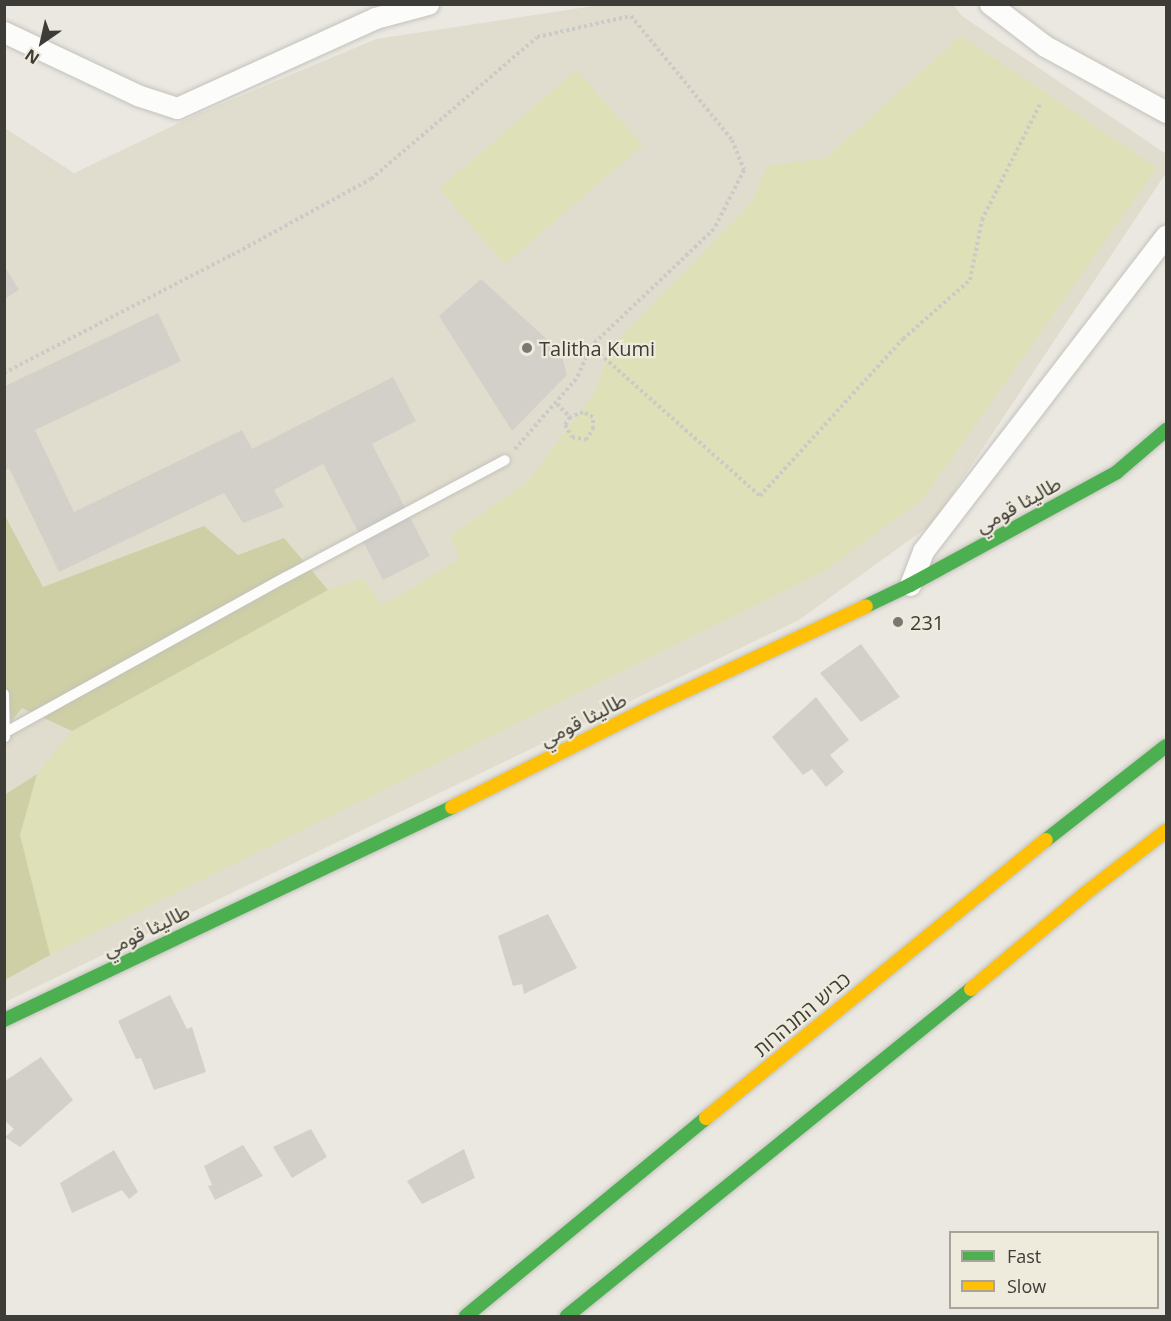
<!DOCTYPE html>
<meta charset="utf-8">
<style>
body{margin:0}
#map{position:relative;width:1171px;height:1321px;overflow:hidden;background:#eae8e0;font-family:"Open Sans","Noto Sans Arabic",Heebo,sans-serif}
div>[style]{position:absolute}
.built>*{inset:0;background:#e1ddce}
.green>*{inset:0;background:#dee0b7}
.forest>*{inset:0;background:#cecfa4}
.building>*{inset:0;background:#d3d0ca}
.path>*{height:4px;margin-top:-2px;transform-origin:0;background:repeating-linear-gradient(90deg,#cacac7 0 3px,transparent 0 6px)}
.roads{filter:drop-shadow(0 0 2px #c3c2bc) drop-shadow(0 0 2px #c3c2bc)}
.lane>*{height:10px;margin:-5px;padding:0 5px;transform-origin:5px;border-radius:5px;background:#fcfcfa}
.street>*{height:21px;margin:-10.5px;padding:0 10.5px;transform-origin:10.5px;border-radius:10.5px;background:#fcfcfa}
.fast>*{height:14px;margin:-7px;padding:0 7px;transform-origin:7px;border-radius:7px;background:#4caf50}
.slow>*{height:14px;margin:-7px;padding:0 7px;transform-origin:7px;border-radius:7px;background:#ffc107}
.dots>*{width:16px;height:16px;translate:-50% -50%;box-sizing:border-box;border:3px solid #eeeadc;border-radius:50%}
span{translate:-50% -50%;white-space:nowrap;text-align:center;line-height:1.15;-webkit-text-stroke:4.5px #eeeadc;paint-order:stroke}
.poi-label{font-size:20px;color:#3e3c37}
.left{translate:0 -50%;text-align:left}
.street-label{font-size:20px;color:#3e3c37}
.frame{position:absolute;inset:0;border:6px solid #3e3c37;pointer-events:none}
.legend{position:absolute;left:949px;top:1231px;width:210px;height:78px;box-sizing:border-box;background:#eeeadc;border:2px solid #a8a49a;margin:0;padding:8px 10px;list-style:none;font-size:18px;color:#3e3c37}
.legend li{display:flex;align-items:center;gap:12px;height:30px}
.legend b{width:30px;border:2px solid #a8a49a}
.north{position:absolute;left:12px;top:12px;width:60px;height:60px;-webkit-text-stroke:4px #eeeadc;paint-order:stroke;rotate:214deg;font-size:16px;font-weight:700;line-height:24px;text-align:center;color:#3e3c37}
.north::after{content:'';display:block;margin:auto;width:21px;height:27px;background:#3e3c37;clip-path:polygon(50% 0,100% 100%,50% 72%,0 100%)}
</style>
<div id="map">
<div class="built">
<i style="clip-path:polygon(953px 4px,962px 16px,1166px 154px,1166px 173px,933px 523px,799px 620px,5px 1002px,5px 128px,74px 173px,200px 113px,376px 39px,600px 5px)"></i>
</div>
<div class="green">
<i style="clip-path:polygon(961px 36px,1157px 168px,922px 500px,824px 571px,50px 955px,20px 835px,37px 774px,72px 731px,328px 590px,363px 578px,382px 606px,459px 559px,451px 536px,528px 481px,595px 392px,612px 346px,752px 202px,767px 166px,826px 158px)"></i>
<i style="clip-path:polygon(576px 70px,643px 145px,505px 264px,439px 189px)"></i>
</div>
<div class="forest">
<i style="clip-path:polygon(4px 514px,43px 587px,204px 526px,238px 555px,284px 538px,328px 590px,72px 731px,22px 708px,5px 729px)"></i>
<i style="clip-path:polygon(37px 774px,20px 835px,50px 955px,5px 980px,5px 800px,6px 794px)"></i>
</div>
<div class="building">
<i style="clip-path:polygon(4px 266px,19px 290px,4px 299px)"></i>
<i style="clip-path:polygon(481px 279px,561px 352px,567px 375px,512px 431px,439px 316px)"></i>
<i style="clip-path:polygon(158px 313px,181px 361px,35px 430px,74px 512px,242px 430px,252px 449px,393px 377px,416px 421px,372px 444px,430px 556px,383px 580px,323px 464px,274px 490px,284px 507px,243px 523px,224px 493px,59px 572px,9px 468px,5px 470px,5px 386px)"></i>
<i style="clip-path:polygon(861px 644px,900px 697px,861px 722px,820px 673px)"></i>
<i style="clip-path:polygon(816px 697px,849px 740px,830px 755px,844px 772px,826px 787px,812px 769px,803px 775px,772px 737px)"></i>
<i style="clip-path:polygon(548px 914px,577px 968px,524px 994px,522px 984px,513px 986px,498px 936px)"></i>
<i style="clip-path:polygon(170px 995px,187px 1029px,192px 1027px,206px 1072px,154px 1090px,141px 1058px,136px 1059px,118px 1021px)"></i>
<i style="clip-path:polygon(41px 1057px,73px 1100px,20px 1147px,5px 1137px,14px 1129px,5px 1121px,5px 1081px)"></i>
<i style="clip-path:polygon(311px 1129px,327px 1157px,292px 1178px,273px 1147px)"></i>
<i style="clip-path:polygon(243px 1145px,263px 1176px,215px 1200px,208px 1186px,212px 1185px,204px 1166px)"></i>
<i style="clip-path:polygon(464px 1149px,475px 1178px,422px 1204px,407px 1181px)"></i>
<i style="clip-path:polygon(114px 1150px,138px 1192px,129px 1199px,122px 1190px,72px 1213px,60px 1183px)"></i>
</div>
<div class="path">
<i style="left:591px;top:346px;width:226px;rotate:41.6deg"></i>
<i style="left:760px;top:496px;width:212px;rotate:-47.7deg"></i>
<i style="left:903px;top:339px;width:89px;rotate:-41.4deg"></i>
<i style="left:970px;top:280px;width:61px;rotate:-78.7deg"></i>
<i style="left:982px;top:220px;width:130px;rotate:-63.4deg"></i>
<i style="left:4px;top:373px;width:257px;rotate:-27.4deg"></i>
<i style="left:232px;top:255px;width:158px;rotate:-28.7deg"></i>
<i style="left:371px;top:179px;width:218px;rotate:-40.5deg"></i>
<i style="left:537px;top:37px;width:96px;rotate:-12.6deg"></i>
<i style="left:631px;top:16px;width:160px;rotate:50.8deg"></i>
<i style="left:732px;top:140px;width:32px;rotate:68deg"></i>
<i style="left:744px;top:170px;width:66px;rotate:117deg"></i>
<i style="left:714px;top:229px;width:170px;rotate:136.4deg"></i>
<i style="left:591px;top:346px;width:36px;rotate:114deg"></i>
<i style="left:576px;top:379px;width:93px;rotate:131.1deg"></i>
<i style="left:557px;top:404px;width:18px;rotate:45deg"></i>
<i style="left:570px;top:417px;width:9px;rotate:122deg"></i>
<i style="left:565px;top:425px;width:14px;rotate:60deg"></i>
<i style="left:572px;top:437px;width:14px;rotate:12deg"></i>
<i style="left:586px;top:440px;width:13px;rotate:-58deg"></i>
<i style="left:593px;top:429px;width:12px;rotate:-90deg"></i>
<i style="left:593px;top:417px;width:11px;rotate:-153deg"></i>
<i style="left:583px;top:412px;width:14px;rotate:159deg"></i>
</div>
<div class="roads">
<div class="lane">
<i style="left:4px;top:694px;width:43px;rotate:88.7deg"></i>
<i style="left:6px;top:732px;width:320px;rotate:-29deg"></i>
<i style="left:286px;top:577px;width:248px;rotate:-28.1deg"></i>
</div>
<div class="street">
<i style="left:990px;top:4px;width:69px;rotate:37.4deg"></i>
<i style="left:1045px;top:46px;width:138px;rotate:28.6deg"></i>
<i style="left:4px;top:32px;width:147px;rotate:25.3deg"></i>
<i style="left:137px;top:95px;width:42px;rotate:18deg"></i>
<i style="left:177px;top:108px;width:217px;rotate:-24.4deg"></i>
<i style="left:375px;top:18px;width:55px;rotate:-14.8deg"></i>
<i style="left:910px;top:585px;width:36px;rotate:-69deg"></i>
<i style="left:923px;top:551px;width:398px;rotate:-52.4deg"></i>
</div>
<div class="fast">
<i style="left:866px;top:606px;width:49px;rotate:-25.5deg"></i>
<i style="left:910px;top:585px;width:236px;rotate:-28.6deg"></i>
<i style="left:1117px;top:472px;width:65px;rotate:-40.6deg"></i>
<i style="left:1046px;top:840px;width:152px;rotate:-38.1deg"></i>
<i style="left:4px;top:1020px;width:496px;rotate:-25.4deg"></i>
<i style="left:466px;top:1316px;width:311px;rotate:-39.5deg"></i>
<i style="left:567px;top:1316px;width:520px;rotate:-38.99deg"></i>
</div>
<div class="slow">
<i style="left:452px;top:807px;width:225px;rotate:-26.7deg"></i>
<i style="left:653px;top:706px;width:235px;rotate:-25.1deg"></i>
<i style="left:971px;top:989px;width:151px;rotate:-39.9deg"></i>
<i style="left:1087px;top:892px;width:100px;rotate:-37.7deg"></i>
<i style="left:706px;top:1118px;width:439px;rotate:-39.3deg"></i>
</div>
</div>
<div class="dots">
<i style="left:527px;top:348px;background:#7a7872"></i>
<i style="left:898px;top:622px;background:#7a7872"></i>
</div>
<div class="poi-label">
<span class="left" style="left:539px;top:348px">Talitha Kumi</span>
<span class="left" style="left:910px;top:622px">231</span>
</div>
<div class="street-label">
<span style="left:1018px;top:504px;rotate:-29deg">طاليثا قومي</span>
<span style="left:583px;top:719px;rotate:-27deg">طاليثا قومي</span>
<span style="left:146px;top:930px;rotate:-26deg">طاليثا قومي</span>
<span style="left:802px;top:1014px;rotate:-40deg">כביש המנהרות</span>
</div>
<div class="frame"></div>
<ul class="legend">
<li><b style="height:8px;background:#4caf50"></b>Fast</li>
<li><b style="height:8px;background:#ffc107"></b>Slow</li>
</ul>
<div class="north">N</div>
</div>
